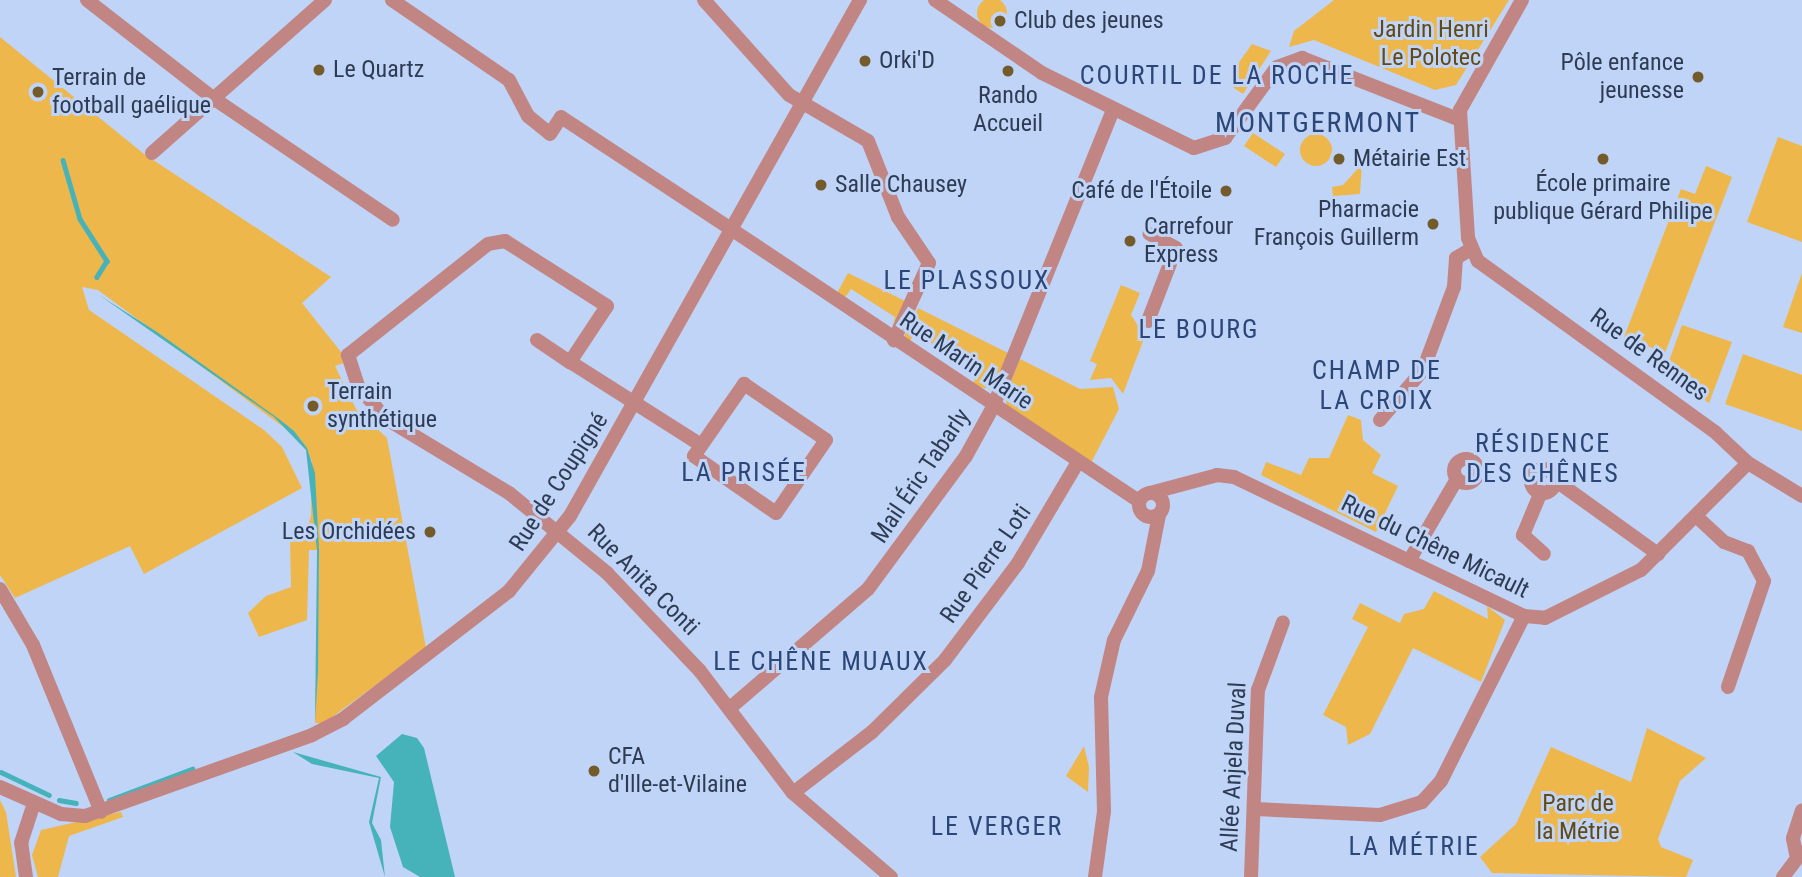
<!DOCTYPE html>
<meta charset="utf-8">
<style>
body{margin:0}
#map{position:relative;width:1802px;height:877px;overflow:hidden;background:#c0d4f8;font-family:"Roboto Condensed",sans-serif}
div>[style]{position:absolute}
.green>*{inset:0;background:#edb74b}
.round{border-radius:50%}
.water>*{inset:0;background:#46b2ba}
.stream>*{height:4.5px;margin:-2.25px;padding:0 2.25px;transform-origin:2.25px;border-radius:2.25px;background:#46b2ba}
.minor>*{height:14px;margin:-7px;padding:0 7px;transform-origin:7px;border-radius:7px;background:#c18683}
.minor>.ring{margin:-7px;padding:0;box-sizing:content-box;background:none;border:14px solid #c18683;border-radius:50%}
.tertiary>*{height:14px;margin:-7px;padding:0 7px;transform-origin:7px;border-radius:7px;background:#c18683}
.tertiary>.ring{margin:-7px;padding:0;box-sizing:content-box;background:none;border:14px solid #c18683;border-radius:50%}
.dots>*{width:19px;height:19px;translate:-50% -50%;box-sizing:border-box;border:4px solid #c0d4f8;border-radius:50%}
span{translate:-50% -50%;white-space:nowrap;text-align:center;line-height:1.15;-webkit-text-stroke:6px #c0d4f8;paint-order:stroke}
.poi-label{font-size:24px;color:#2e3c53}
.left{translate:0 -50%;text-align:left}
.right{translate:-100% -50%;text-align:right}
.park-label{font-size:24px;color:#634913}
.street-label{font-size:24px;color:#2e3c53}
.neighbourhood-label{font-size:26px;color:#2b4677;letter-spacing:2px}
.quarter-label{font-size:28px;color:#2b4677;letter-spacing:2px}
</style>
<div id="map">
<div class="green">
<i class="round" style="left:977px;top:-2px;width:30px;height:30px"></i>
<i style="clip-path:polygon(1334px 0,1509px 0,1456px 85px,1435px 90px,1314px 40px,1289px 47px,1294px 31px)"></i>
<i style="clip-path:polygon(0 37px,144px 154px,331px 277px,302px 303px,341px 352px,344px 363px,335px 366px,356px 409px,387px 438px,426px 648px,324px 723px,315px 723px,319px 550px,309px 550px,307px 620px,259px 637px,248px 613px,266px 596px,291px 587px,290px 537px,305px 534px,311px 516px,312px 461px,301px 440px,98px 290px,82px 287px,89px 310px,264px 430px,282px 447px,302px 488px,144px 574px,130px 546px,15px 598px,0 575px)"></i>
<i style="clip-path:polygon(1252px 44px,1271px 51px,1243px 94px,1231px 86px,1236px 80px,1230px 75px)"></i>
<i style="clip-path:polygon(1253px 133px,1285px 154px,1276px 167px,1244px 146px)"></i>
<i class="round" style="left:1300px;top:134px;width:32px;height:32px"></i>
<i style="clip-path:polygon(1778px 137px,1802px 146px,1802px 242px,1747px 222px)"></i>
<i style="clip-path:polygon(1362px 164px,1360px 194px,1333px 196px,1332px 187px,1343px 185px)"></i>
<i style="clip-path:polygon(1706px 166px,1732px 177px,1665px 353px,1624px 337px,1681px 189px,1695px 194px)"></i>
<i style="clip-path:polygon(848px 273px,907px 302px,892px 331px,895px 317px,851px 289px,844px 299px,837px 293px)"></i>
<i style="clip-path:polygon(1802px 273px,1802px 333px,1783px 327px)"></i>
<i style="clip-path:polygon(1121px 285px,1140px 293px,1131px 315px,1145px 336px,1123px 394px,1111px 378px,1090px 380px,1097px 364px,1090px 361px)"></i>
<i style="clip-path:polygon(918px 308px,1008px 353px,992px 390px,972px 385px,978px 374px,916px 333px,909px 342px,903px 339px)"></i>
<i style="clip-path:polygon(1682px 325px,1732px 342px,1709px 403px,1665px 372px)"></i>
<i style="clip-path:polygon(1743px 354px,1802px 375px,1802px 431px,1725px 404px)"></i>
<i style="clip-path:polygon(1020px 359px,1080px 389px,1113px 387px,1119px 409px,1091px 463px,1007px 407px,1005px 395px)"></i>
<i style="clip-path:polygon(1348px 415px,1361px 420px,1363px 440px,1381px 455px,1372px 473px,1398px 486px,1376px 532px,1261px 475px,1266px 462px,1301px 475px,1309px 458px,1329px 458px)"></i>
<i style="clip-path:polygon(1434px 591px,1488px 619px,1487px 606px,1505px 620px,1481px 682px,1413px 648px,1370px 734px,1348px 745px,1346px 727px,1323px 715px,1368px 627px,1352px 619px,1360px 603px,1400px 623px,1404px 614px,1424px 609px)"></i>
<i style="clip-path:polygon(1647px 728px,1706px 758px,1680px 781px,1658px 839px,1661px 847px,1693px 860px,1686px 877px,1492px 873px,1480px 857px,1516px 824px,1551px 747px,1631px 782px)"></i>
<i style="clip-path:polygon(1084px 746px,1089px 767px,1088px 792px,1066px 776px)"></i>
<i style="clip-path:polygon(0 800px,6px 812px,16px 877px,0 877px)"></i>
<i style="clip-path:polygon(121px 812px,123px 817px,69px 836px,58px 877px,38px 877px,32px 855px,41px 830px)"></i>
</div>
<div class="water">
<i style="clip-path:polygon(99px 295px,157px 332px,279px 419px,294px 431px,307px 448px,315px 473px,319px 550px,318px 671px,315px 723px,317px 550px,306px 450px,274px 417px)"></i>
<i style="clip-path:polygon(402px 734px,417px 738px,424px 748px,455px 877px,420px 877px,403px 867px,390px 827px,394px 782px,376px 756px)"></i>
<i style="clip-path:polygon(293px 752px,381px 777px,372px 823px,381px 840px,385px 877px,369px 822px,379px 778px,312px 764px)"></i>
</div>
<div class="stream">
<i style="left:63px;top:160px;width:61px;rotate:73.9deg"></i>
<i style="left:80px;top:219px;width:50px;rotate:57.3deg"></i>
<i style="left:107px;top:261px;width:19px;rotate:122deg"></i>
<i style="left:1px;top:772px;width:53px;rotate:25.6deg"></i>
<i style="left:59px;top:800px;width:17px;rotate:10deg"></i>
<i style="left:109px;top:800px;width:89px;rotate:-20.5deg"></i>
</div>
<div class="minor">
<i style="left:87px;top:0;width:160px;rotate:37.9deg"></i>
<i style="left:213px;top:98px;width:217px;rotate:34.1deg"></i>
<i style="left:392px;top:0;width:142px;rotate:34.4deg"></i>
<i style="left:509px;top:80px;width:41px;rotate:62.2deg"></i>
<i style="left:528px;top:116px;width:28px;rotate:39deg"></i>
<i style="left:550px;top:134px;width:20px;rotate:-57deg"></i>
<i style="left:561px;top:117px;width:207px;rotate:33.4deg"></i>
<i style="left:704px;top:0;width:127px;rotate:48.2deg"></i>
<i style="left:789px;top:95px;width:91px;rotate:30.2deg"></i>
<i style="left:868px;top:141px;width:82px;rotate:68.5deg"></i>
<i style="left:898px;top:217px;width:55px;rotate:56deg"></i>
<i style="left:929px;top:263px;width:85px;rotate:114.4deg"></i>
<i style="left:152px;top:153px;width:231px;rotate:-41.5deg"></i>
<i style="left:1148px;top:321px;width:78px;rotate:-69deg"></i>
<i style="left:1176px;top:248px;width:30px;rotate:-152deg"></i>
<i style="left:537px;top:340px;width:40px;rotate:34deg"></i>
<i style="left:744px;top:384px;width:99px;rotate:34.3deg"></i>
<i style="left:826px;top:440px;width:88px;rotate:124.4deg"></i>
<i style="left:776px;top:513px;width:100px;rotate:-145.2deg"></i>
<i style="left:694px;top:456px;width:88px;rotate:-55.2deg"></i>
<i style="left:1380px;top:420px;width:66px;rotate:-49.3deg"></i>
<i style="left:1423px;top:370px;width:89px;rotate:-69.5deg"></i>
<i style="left:1454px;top:287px;width:29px;rotate:-86deg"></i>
<i style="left:1456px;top:258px;width:17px;rotate:-31deg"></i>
<i style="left:701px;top:445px;width:155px;rotate:-147.6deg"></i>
<i style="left:570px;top:362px;width:67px;rotate:-56.5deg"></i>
<i style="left:607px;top:306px;width:121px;rotate:-147.5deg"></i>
<i style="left:505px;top:241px;width:17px;rotate:170deg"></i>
<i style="left:488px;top:244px;width:179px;rotate:141.6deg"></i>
<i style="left:348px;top:355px;width:33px;rotate:72deg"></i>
<i style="left:358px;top:386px;width:42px;rotate:49.8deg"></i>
<i style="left:385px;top:418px;width:145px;rotate:31.2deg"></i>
<i style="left:509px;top:493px;width:127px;rotate:39.2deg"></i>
<i style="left:607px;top:573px;width:135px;rotate:46.5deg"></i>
<i style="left:700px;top:671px;width:153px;rotate:52.7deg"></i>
<i style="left:793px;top:793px;width:129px;rotate:40.6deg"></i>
<i class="ring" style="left:1454px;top:459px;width:10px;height:10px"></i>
<i class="ring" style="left:1531px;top:469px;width:10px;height:10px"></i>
<i style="left:1555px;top:480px;width:127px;rotate:35.7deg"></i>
<i style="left:1541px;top:492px;width:47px;rotate:112.7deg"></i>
<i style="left:1523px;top:535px;width:28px;rotate:42deg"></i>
<i style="left:1696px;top:516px;width:38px;rotate:43deg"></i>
<i style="left:1724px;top:542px;width:26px;rotate:21deg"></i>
<i style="left:1748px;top:551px;width:34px;rotate:62deg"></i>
<i style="left:1764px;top:581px;width:112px;rotate:108.8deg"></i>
<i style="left:1409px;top:561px;width:95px;rotate:-59.7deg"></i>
<i style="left:0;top:589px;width:65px;rotate:59.5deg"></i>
<i style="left:33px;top:645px;width:180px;rotate:67.8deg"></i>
<i style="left:730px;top:708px;width:182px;rotate:-40.8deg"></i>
<i style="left:868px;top:589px;width:165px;rotate:-53.6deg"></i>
<i style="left:966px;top:456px;width:56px;rotate:-61.1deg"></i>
<i style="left:993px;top:407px;width:320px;rotate:-68deg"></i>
<i style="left:793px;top:793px;width:100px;rotate:-37.7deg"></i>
<i style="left:872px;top:732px;width:103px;rotate:-44.6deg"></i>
<i style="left:945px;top:660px;width:121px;rotate:-53deg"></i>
<i style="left:1018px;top:563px;width:117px;rotate:-59.3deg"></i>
<i style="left:1255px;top:809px;width:125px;rotate:2.7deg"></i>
<i style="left:1380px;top:815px;width:44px;rotate:-17.2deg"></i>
<i style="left:1422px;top:802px;width:28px;rotate:-48deg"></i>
<i style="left:1441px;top:781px;width:185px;rotate:-63.3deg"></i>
<i style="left:1796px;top:854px;width:16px;rotate:-101deg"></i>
<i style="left:1793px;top:838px;width:29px;rotate:-72deg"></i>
<i style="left:1251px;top:877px;width:187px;rotate:-87.9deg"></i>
<i style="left:1258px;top:690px;width:72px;rotate:-69.8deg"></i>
<i style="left:1783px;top:877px;width:31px;rotate:-53deg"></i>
</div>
<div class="tertiary">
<i style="left:935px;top:0;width:130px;rotate:34.3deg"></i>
<i style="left:1042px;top:73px;width:169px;rotate:26.3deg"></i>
<i style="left:1194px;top:148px;width:33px;rotate:-18deg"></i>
<i style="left:1225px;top:138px;width:88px;rotate:-53.8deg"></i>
<i style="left:1277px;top:67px;width:27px;rotate:-20deg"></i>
<i style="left:1302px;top:58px;width:168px;rotate:21.4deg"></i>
<i style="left:1522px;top:0;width:126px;rotate:119.4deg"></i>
<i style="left:1460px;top:110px;width:128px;rotate:86.4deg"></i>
<i style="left:1468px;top:238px;width:25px;rotate:67deg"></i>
<i style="left:1478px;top:261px;width:292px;rotate:35.8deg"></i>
<i style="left:1715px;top:432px;width:45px;rotate:43.2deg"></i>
<i style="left:1748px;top:463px;width:63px;rotate:31.4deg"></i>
<i style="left:734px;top:231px;width:487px;rotate:33.7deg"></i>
<i class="ring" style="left:1139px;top:493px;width:10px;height:10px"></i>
<i style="left:1150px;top:493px;width:69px;rotate:-15deg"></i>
<i style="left:1217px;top:475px;width:17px;rotate:7deg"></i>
<i style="left:1234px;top:477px;width:322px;rotate:25.6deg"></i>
<i style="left:1524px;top:616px;width:21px;rotate:5deg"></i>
<i style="left:1545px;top:618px;width:107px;rotate:-26.6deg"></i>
<i style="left:1641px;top:570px;width:151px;rotate:-45deg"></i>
<i style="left:0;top:787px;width:67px;rotate:23.9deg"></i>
<i style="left:61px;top:814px;width:24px;rotate:5deg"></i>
<i style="left:85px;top:816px;width:241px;rotate:-19.6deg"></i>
<i style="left:312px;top:735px;width:35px;rotate:-27deg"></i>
<i style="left:343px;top:719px;width:210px;rotate:-37.6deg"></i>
<i style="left:509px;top:591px;width:97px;rotate:-50.9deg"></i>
<i style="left:570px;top:516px;width:592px;rotate:-60.66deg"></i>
<i style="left:26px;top:877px;width:34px;rotate:-98deg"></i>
<i style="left:21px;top:843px;width:42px;rotate:-72deg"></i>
<i style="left:1095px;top:877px;width:67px;rotate:-82.2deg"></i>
<i style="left:1104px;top:811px;width:114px;rotate:-91.5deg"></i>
<i style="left:1101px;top:697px;width:58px;rotate:-77.2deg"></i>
<i style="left:1114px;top:640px;width:77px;rotate:-63.8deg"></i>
<i style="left:1148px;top:571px;width:57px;rotate:-78.9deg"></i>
</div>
<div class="dots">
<i style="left:1000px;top:21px;background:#745b2c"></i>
<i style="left:865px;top:61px;background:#745b2c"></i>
<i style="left:319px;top:70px;background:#745b2c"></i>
<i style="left:1008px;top:71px;background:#745b2c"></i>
<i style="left:1698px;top:77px;background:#745b2c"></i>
<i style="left:38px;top:92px;background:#745b2c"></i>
<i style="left:1339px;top:159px;background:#745b2c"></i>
<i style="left:1603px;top:159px;background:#745b2c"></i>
<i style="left:821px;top:185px;background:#745b2c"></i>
<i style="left:1226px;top:191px;background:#745b2c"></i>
<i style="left:1433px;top:224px;background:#745b2c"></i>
<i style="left:1130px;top:241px;background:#745b2c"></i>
<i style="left:313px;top:406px;background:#745b2c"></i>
<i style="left:430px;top:532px;background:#745b2c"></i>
<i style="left:594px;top:771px;background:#745b2c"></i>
</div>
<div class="poi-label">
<span class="left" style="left:1014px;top:21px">Club des jeunes</span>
<span class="left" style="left:879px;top:61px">Orki'D</span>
<span class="right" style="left:1684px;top:77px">Pôle enfance<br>jeunesse</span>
<span class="left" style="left:333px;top:70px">Le Quartz</span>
<span class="left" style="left:52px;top:92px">Terrain de<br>football gaélique</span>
<span style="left:1008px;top:110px">Rando<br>Accueil</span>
<span class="left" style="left:1353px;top:159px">Métairie Est</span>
<span style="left:1603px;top:198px">École primaire<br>publique Gérard Philipe</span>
<span class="left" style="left:835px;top:185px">Salle Chausey</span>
<span class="right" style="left:1212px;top:191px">Café de l'Étoile</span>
<span class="right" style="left:1419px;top:224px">Pharmacie<br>François Guillerm</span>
<span class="left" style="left:1144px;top:241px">Carrefour<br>Express</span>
<span class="left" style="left:327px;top:406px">Terrain<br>synthétique</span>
<span class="right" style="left:416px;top:532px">Les Orchidées</span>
<span class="left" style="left:608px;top:771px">CFA<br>d'Ille-et-Vilaine</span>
</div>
<div class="park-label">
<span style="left:1431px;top:44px">Jardin Henri<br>Le Polotec</span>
<span style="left:1578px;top:818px">Parc de<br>la Métrie</span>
</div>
<div class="street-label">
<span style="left:1649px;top:355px;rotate:36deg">Rue de Rennes</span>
<span style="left:966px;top:361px;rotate:34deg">Rue Marin Marie</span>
<span style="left:921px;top:476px;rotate:-56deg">Mail Éric Tabarly</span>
<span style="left:559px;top:482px;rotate:-57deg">Rue de Coupigné</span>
<span style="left:1435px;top:547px;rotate:26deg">Rue du Chêne Micault</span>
<span style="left:986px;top:564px;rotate:-55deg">Rue Pierre Loti</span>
<span style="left:643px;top:580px;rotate:45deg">Rue Anita Conti</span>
<span style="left:1234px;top:767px;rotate:-87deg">Allée Anjela Duval</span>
</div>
<div class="neighbourhood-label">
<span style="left:1217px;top:76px">COURTIL DE LA ROCHE</span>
<span style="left:967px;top:281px">LE PLASSOUX</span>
<span style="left:1199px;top:330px">LE BOURG</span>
<span style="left:1377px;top:386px">CHAMP DE<br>LA CROIX</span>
<span style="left:1543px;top:459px">RÉSIDENCE<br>DES CHÊNES</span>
<span style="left:744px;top:473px">LA PRISÉE</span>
<span style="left:821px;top:662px">LE CHÊNE MUAUX</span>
<span style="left:997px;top:827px">LE VERGER</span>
<span style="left:1414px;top:847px">LA MÉTRIE</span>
</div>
<div class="quarter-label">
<span style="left:1318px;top:123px">MONTGERMONT</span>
</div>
</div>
